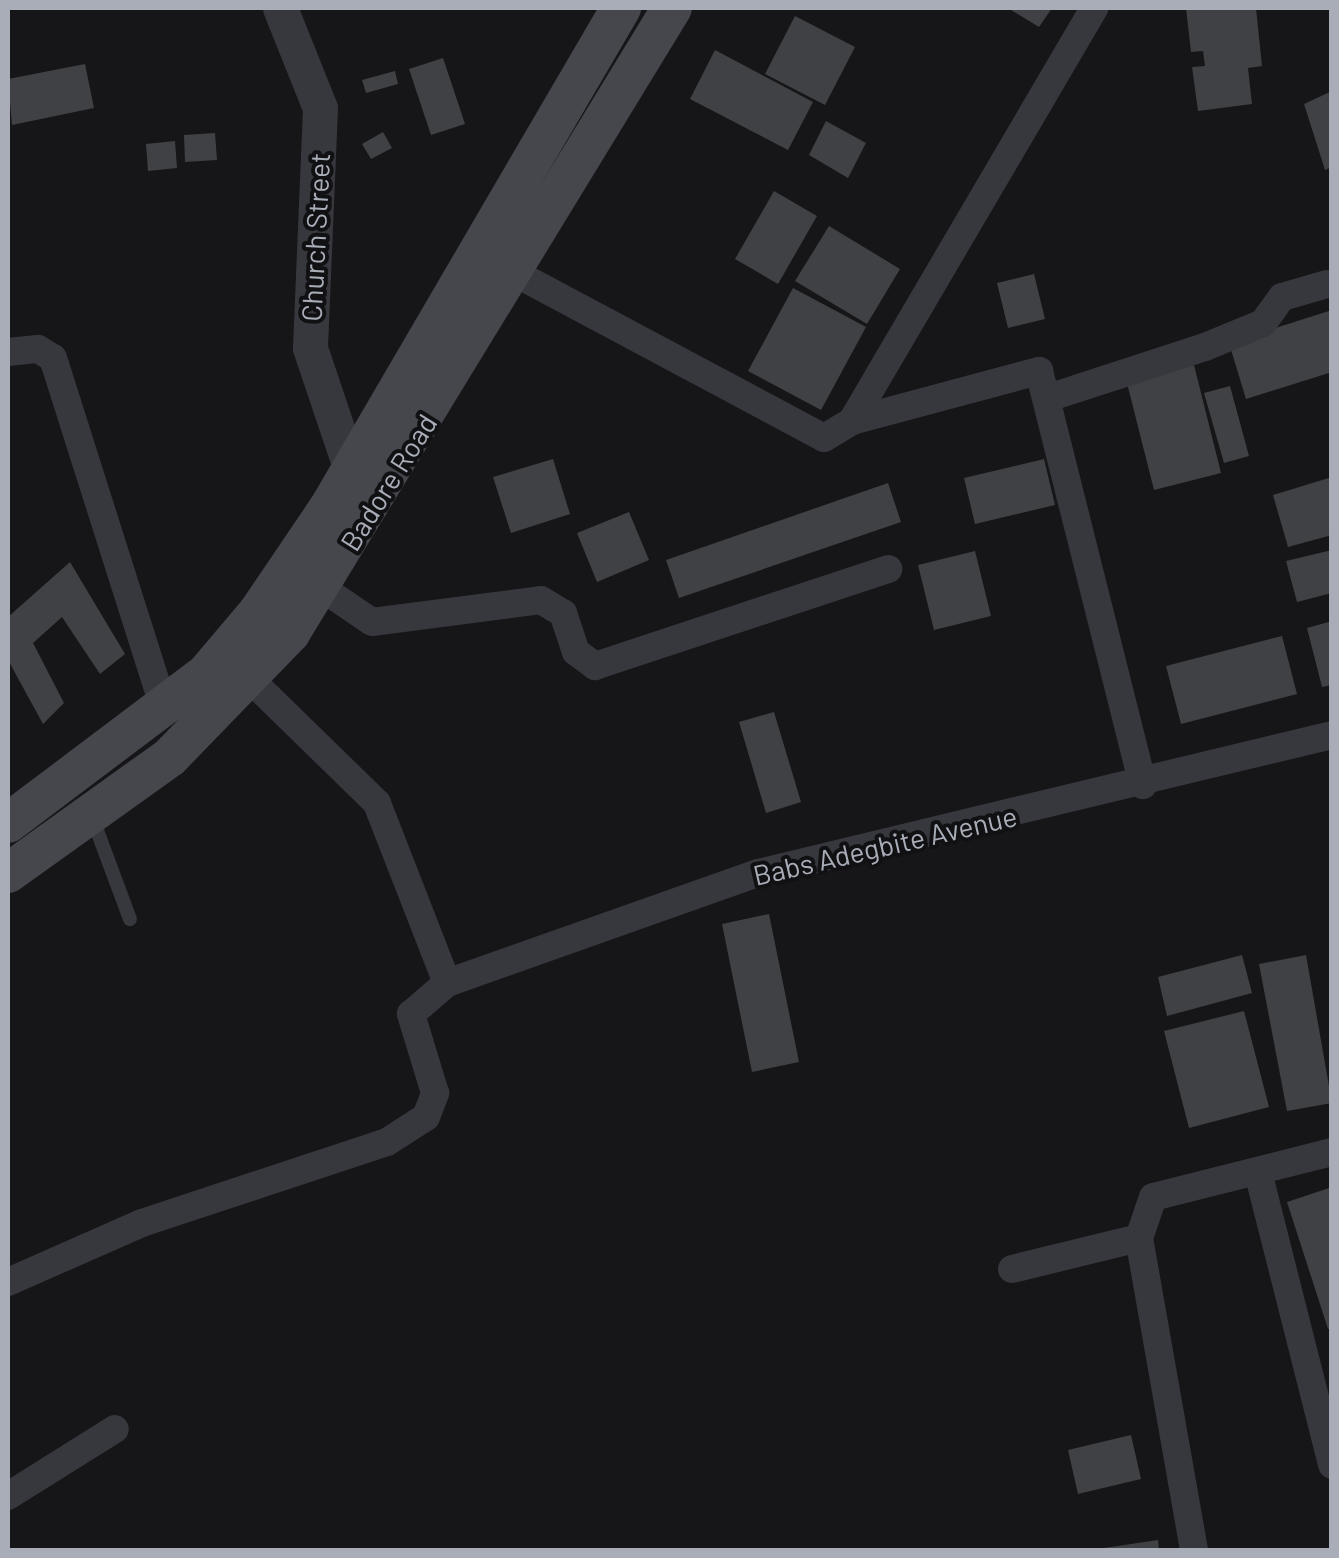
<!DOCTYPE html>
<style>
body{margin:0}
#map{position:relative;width:1339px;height:1558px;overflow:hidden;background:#161618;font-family:Barlow,sans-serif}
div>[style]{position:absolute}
.building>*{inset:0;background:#404145}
.service>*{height:14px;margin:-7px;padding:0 7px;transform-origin:7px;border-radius:7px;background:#37383d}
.minor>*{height:28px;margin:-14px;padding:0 14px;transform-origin:14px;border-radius:14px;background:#37383d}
.tertiary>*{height:35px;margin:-17.5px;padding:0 17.5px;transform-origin:17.5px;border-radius:17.5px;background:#37383d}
.secondary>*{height:40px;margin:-20px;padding:0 20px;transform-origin:20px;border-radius:20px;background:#45474d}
span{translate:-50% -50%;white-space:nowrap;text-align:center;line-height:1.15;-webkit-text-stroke:8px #111113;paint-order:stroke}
.street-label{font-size:28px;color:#a8adb8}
.frame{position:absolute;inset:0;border:10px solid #a8adb8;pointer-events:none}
</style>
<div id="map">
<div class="building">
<i style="clip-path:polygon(1008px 8px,1052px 8px,1039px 27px)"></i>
<i style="clip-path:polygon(1186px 8px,1256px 8px,1262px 66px,1248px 68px,1252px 104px,1198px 111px,1192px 67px,1205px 66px,1203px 51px,1191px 52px)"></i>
<i style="clip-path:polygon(795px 16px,855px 47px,825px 105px,765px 74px)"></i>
<i style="clip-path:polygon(715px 50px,813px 102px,788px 150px,690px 99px)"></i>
<i style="clip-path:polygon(443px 58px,465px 124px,431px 135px,409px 69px)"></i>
<i style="clip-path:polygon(85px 64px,94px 108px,12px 125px,8px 79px)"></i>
<i style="clip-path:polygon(395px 71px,398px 84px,366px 93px,362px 80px)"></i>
<i style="clip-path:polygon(1332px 91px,1332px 167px,1325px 170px,1304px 104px)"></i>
<i style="clip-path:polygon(826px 121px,866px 143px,848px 178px,809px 155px)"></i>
<i style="clip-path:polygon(383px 132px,392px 148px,371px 159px,362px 144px)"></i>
<i style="clip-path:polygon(215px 133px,217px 160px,185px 162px,184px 135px)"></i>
<i style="clip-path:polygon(175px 141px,177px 168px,148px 171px,146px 144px)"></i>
<i style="clip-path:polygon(774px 191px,817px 216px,778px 284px,735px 259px)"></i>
<i style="clip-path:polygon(829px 226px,900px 269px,867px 324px,795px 281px)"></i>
<i style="clip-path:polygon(1034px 274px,1045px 319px,1008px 328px,997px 283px)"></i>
<i style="clip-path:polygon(793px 288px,866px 327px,821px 410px,748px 371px)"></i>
<i style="clip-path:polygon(1332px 310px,1332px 372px,1246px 399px,1229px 343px)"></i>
<i style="clip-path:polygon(1194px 365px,1221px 473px,1154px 490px,1127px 383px)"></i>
<i style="clip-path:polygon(1230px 386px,1249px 456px,1224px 463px,1204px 393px)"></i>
<i style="clip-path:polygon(553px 459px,570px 514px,511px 533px,493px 477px)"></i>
<i style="clip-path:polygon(1044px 459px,1055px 505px,975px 524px,964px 478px)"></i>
<i style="clip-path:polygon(1332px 477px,1332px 535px,1288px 547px,1273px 495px)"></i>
<i style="clip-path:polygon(888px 483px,901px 522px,679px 598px,666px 560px)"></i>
<i style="clip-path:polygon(629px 512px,649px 560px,597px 582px,577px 533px)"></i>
<i style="clip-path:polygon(1332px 550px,1332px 593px,1297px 602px,1286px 561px)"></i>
<i style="clip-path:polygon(975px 551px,991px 616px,934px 630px,918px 565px)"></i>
<i style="clip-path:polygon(70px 562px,125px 654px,100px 674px,62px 617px,33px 643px,64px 703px,43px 724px,8px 660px,8px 617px)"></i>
<i style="clip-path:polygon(1332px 621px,1332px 685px,1322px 687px,1307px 628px)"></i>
<i style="clip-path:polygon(1282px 636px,1297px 694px,1181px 724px,1166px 666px)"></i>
<i style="clip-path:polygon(774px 712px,801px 802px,766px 813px,739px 722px)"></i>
<i style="clip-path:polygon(769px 914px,799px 1062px,752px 1072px,722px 924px)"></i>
<i style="clip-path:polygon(1242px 955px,1252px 993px,1167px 1016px,1158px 977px)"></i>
<i style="clip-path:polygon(1306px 955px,1332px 1103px,1287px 1111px,1259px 964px)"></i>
<i style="clip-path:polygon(1244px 1011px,1269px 1107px,1189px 1128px,1164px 1031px)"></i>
<i style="clip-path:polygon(1332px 1187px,1332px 1328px,1328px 1329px,1287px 1202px)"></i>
<i style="clip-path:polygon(1131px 1435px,1141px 1479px,1078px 1494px,1068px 1450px)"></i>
<i style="clip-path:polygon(1158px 1540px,1159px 1550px,1104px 1550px,1104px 1548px)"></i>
</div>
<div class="service">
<i style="left:92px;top:817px;width:109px;rotate:69.6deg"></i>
</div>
<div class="minor">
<i style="left:515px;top:273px;width:350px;rotate:28.1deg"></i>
<i style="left:824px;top:438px;width:33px;rotate:-31deg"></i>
<i style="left:852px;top:421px;width:194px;rotate:-15deg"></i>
<i style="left:1039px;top:371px;width:427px;rotate:75.9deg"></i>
<i style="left:8px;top:352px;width:30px;rotate:-6deg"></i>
<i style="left:38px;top:349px;width:17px;rotate:31deg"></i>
<i style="left:53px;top:358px;width:367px;rotate:72.4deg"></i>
<i style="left:1051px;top:397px;width:162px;rotate:-18deg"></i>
<i style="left:1205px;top:347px;width:63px;rotate:-22.5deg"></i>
<i style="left:1263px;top:323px;width:32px;rotate:-54deg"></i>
<i style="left:1282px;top:297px;width:47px;rotate:-16.1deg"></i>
<i style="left:852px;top:421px;width:479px;rotate:-59.6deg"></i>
<i style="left:322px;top:588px;width:60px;rotate:34.2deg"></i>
<i style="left:372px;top:622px;width:170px;rotate:-7.4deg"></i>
<i style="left:541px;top:600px;width:26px;rotate:31deg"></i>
<i style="left:563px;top:613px;width:41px;rotate:71.6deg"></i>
<i style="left:576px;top:652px;width:24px;rotate:36deg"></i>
<i style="left:595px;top:666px;width:309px;rotate:-18.3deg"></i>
<i style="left:447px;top:983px;width:330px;rotate:-19.5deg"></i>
<i style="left:758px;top:873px;width:590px;rotate:-13.52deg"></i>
<i style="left:1259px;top:1176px;width:298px;rotate:75.8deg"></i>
<i style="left:1139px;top:1238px;width:317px;rotate:80deg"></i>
<i style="left:1012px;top:1269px;width:131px;rotate:-13.7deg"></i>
<i style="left:1139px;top:1238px;width:43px;rotate:-71.1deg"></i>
<i style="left:1153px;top:1197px;width:185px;rotate:-14.1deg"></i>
<i style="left:8px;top:1282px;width:146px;rotate:-23.8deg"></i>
<i style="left:142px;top:1223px;width:258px;rotate:-18.3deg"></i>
<i style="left:387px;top:1142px;width:46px;rotate:-32.7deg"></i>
<i style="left:426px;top:1117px;width:26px;rotate:-69deg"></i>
<i style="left:435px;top:1093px;width:83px;rotate:-106.9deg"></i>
<i style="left:411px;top:1014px;width:48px;rotate:-40.7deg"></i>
<i style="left:447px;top:983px;width:193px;rotate:-111.3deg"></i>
<i style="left:377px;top:803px;width:175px;rotate:-135.7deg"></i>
<i style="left:8px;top:1496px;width:126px;rotate:-32.1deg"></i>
</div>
<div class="tertiary">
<i style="left:280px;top:8px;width:108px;rotate:68.2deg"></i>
<i style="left:320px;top:108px;width:240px;rotate:92.4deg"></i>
<i style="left:310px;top:348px;width:126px;rotate:71.4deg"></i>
</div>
<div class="secondary">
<i style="left:8px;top:823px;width:248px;rotate:-37deg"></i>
<i style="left:206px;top:674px;width:82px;rotate:-49.9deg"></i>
<i style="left:259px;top:611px;width:127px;rotate:-55.9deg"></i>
<i style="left:330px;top:506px;width:577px;rotate:-59.7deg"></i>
<i style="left:8px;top:873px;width:199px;rotate:-35.6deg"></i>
<i style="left:170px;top:757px;width:173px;rotate:-45.9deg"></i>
<i style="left:290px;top:633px;width:732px;rotate:-58.57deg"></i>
</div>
<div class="street-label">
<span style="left:315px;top:237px;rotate:-87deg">Church Street</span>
<span style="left:388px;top:482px;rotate:-58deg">Badore Road</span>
<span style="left:885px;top:845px;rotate:-13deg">Babs Adegbite Avenue</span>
</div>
<div class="frame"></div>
</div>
